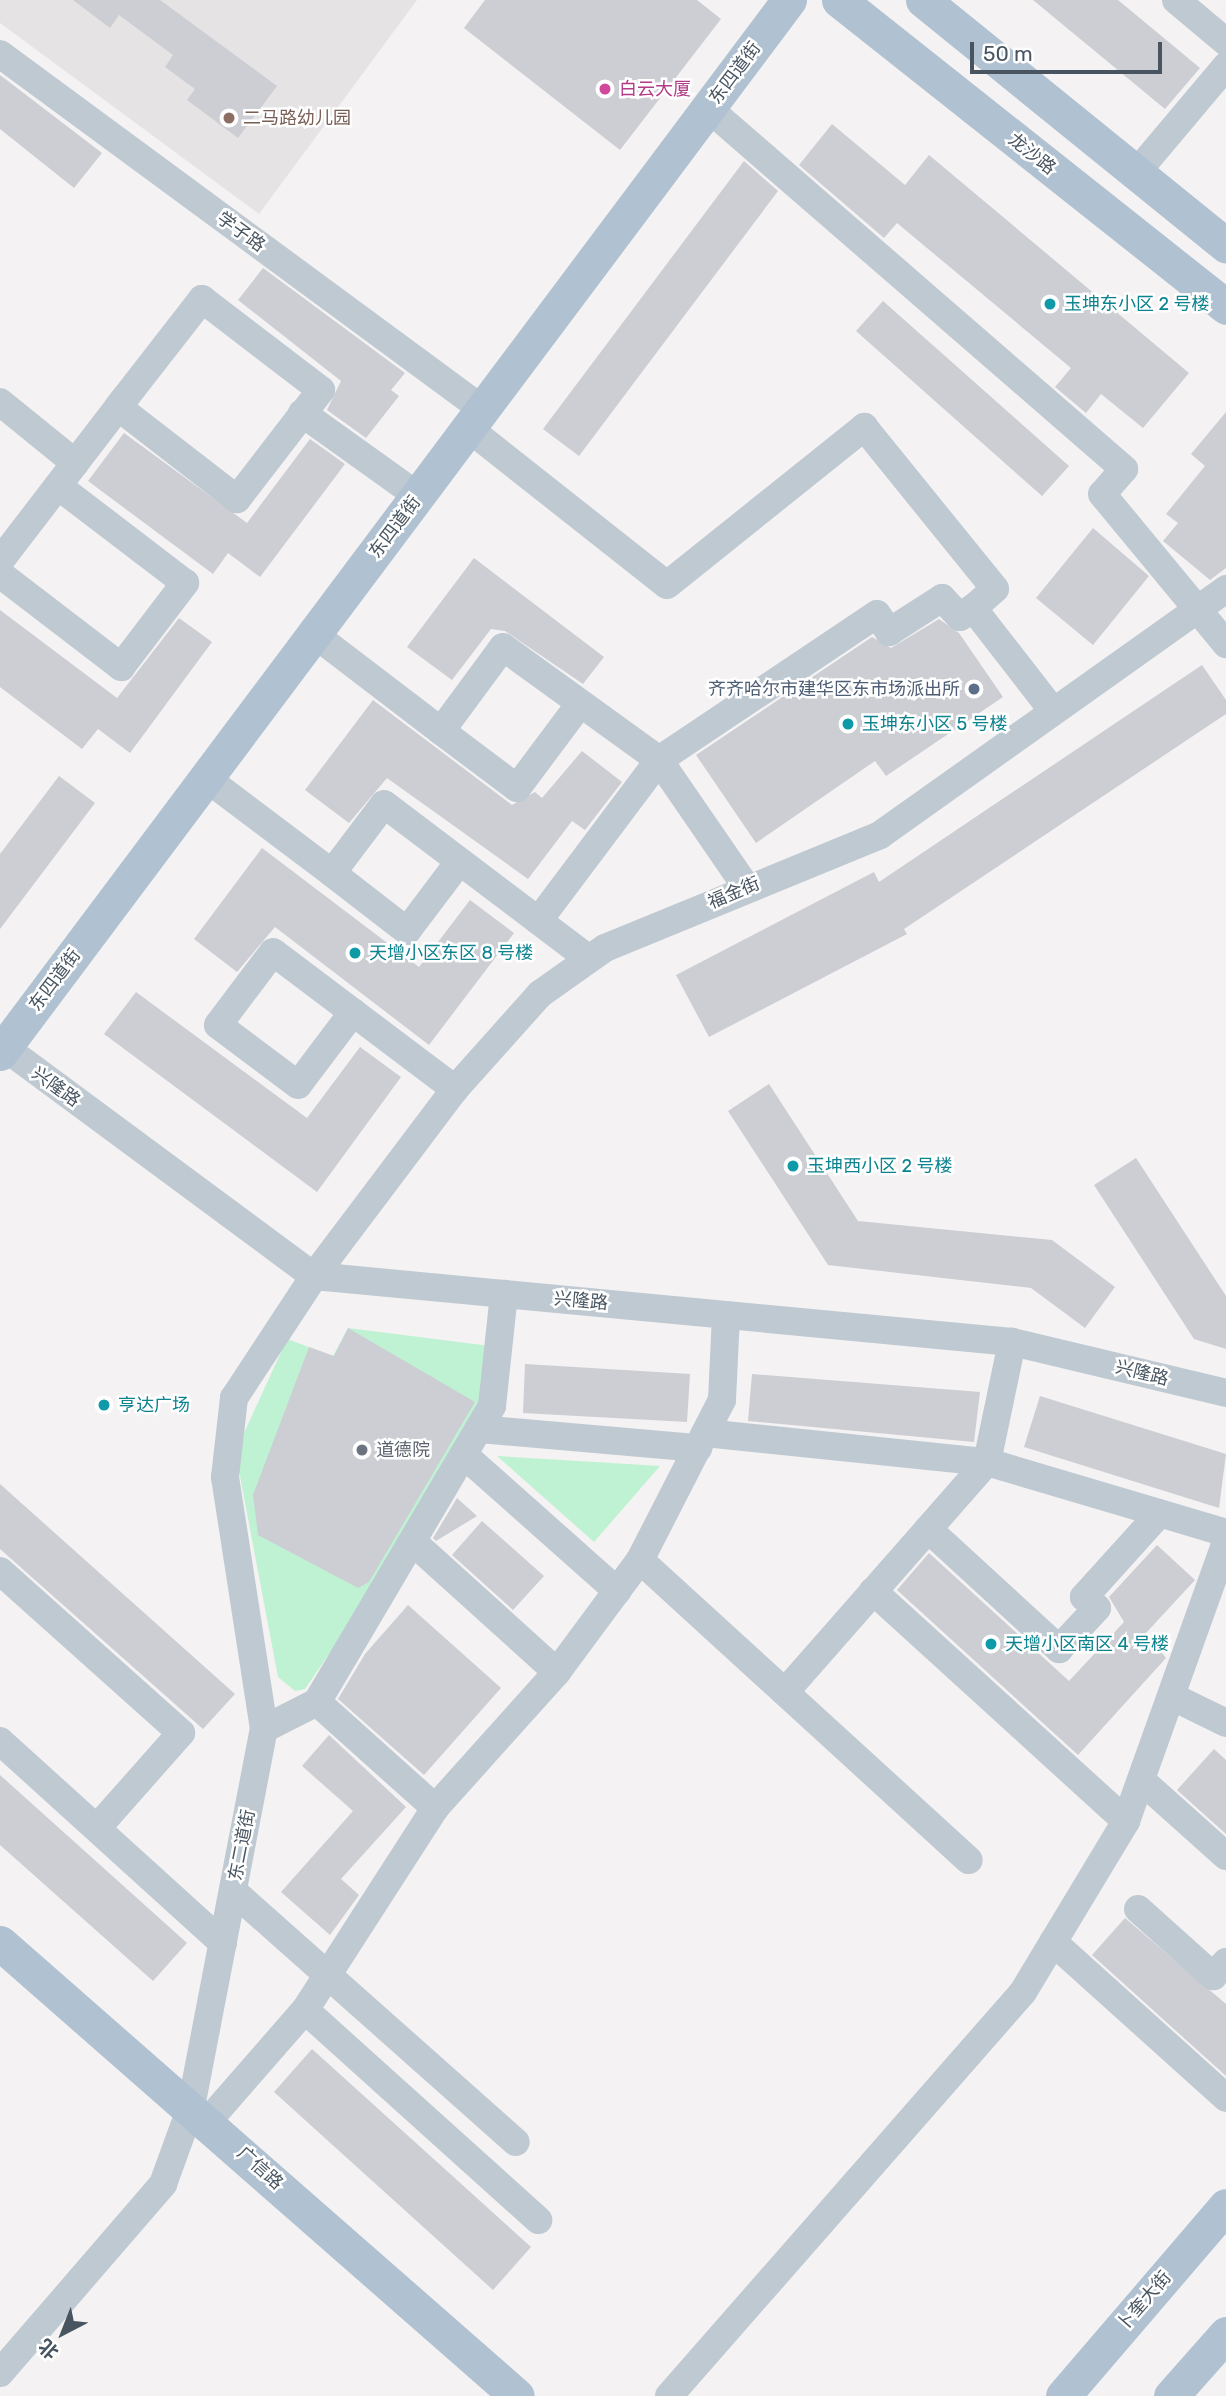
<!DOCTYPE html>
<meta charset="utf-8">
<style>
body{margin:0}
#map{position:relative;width:1226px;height:2396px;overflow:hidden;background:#f4f2f2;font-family:Rubik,"Noto Sans SC",sans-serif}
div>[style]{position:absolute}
.education>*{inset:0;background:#e5e3e4}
.green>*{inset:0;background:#bff2d3}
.building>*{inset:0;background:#ccced4}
.minor>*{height:28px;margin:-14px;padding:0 14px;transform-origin:14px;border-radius:14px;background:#bfc9d2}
.major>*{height:35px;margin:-17.5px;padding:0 17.5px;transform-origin:17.5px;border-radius:17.5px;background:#b0c1d1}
.dots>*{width:19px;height:19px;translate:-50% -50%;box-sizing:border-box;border:4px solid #fff;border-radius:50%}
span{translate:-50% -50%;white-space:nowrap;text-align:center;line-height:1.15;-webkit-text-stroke:5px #fff;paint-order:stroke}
.street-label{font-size:18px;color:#485561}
.hotel-label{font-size:18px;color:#b23c85}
.left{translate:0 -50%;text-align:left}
.education-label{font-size:18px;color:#785e54}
.culture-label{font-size:18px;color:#0d838f}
.service-label{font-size:18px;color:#4e5e75}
.right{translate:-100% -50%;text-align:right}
.worship-label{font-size:18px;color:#5b616d}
.north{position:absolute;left:28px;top:2298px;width:70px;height:70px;-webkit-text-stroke:5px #fff;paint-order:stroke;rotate:222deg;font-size:19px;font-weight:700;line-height:28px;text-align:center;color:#485561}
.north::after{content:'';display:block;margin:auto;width:24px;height:32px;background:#485561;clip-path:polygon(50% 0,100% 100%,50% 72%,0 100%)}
.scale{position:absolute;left:970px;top:42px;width:192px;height:32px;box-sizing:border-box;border:4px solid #485561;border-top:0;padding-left:9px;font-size:21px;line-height:24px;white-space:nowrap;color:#485561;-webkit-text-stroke:5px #fff;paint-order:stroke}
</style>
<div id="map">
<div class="education">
<i style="clip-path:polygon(0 0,417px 0,259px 214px,0 23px)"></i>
</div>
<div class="green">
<i style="clip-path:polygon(348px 1328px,490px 1346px,480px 1405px,386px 1571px,305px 1689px,295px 1691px,278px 1677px,239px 1471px,244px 1433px,287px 1339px,333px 1356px)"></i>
<i style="clip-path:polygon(497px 1456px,660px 1466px,594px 1542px)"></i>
</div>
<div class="building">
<i style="clip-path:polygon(73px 0,160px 0,277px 86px,238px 138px,187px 100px,195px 89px,165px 67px,173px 55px,119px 15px,110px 28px)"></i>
<i style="clip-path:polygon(485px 0,697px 0,721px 19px,620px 150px,464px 28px)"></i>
<i style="clip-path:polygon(1033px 0,1118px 0,1200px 68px,1165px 109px)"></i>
<i style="clip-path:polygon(0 75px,102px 153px,74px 188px,0 129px)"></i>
<i style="clip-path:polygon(832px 124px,905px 185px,929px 155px,1189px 373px,1143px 428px,1101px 394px,1086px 413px,1055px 387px,1071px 368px,897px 223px,884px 238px,799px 165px)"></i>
<i style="clip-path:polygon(744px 161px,778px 191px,579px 456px,543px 429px)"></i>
<i style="clip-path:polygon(263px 268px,405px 373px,391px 390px,399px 396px,366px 438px,327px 410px,341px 381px,238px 300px)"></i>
<i style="clip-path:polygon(883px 301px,1069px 466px,1042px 496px,856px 331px)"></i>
<i style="clip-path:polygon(1226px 412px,1226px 568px,1210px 580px,1163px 541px,1178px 523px,1166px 514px,1205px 466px,1191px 454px)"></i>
<i style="clip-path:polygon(124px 433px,247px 523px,310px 439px,345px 464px,260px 577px,228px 553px,213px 574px,88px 481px)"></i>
<i style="clip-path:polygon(1093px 528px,1149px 576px,1093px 645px,1036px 598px)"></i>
<i style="clip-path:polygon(474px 558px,604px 657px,583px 684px,505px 631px,491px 629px,452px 680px,407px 647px)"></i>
<i style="clip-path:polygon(0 610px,117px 698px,179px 618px,212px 642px,130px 753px,98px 729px,82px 749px,0 687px)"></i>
<i style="clip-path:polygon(939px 619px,959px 633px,1003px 697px,886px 776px,875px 761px,756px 843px,696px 755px,872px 637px,891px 648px)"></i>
<i style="clip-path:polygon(1202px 665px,1226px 700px,1226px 714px,904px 929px,907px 934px,709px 1037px,676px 975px,874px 872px,879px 882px)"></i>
<i style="clip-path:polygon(373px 700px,512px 805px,535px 792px,542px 798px,582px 751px,622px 782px,585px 830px,572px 821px,528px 879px,387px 778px,349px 823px,305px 790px)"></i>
<i style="clip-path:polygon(59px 776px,95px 803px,0 929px,0 854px)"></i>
<i style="clip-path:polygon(262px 848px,419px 967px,470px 900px,514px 933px,429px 1045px,275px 927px,237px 972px,194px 939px)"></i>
<i style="clip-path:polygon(136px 992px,307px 1118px,360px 1047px,401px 1077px,317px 1192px,104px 1034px)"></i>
<i style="clip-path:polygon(769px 1084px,858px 1221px,1052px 1240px,1115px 1287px,1085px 1328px,1031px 1288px,828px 1265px,728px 1111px)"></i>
<i style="clip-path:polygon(1136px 1158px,1226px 1296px,1226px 1349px,1194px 1339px,1094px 1185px)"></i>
<i style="clip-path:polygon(348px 1328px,475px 1402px,369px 1582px,358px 1588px,258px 1535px,253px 1495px,309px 1347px,334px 1356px)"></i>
<i style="clip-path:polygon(525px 1364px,690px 1374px,687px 1422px,523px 1413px)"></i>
<i style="clip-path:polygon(752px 1374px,980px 1392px,974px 1442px,748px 1421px)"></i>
<i style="clip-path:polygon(1040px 1396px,1226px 1454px,1219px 1508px,1024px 1447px)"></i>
<i style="clip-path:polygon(0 1484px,235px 1694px,203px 1729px,0 1549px)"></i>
<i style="clip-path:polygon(457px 1498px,477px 1516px,436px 1541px,433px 1538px)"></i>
<i style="clip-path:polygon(482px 1521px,544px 1576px,513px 1610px,452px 1555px)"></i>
<i style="clip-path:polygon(1157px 1545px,1195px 1580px,1146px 1633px,1166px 1658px,1078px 1755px,897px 1590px,929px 1553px,1069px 1681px,1124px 1622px,1109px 1597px)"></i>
<i style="clip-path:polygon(408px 1605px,501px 1688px,424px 1775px,338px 1699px,365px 1654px)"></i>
<i style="clip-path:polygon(329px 1735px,406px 1807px,341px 1879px,359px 1895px,330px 1935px,281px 1892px,353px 1811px,302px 1766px)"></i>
<i style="clip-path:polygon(1214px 1749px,1226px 1760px,1226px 1834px,1177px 1790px)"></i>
<i style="clip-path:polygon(0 1775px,187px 1943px,153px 1981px,0 1845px)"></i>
<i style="clip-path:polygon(1125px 1918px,1226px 2004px,1226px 2076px,1092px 1955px)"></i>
<i style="clip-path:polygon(312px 2049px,531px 2247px,493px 2290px,274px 2092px)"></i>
</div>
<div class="minor">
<i style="left:1176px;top:0;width:65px;rotate:40deg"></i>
<i style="left:0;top:54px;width:599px;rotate:36.37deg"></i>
<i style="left:708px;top:108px;width:551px;rotate:40.95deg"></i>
<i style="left:1124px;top:469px;width:33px;rotate:131deg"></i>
<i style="left:1102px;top:494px;width:195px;rotate:50.4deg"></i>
<i style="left:1136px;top:173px;width:140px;rotate:-49.9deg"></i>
<i style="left:202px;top:299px;width:150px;rotate:37.4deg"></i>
<i style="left:321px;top:390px;width:138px;rotate:127.6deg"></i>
<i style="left:237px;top:499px;width:150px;rotate:-142.3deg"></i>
<i style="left:118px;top:407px;width:137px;rotate:-52.1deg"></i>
<i style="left:0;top:402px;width:97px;rotate:39.1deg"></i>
<i style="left:302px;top:413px;width:143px;rotate:35.6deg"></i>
<i style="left:468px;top:428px;width:253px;rotate:38.3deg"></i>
<i style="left:667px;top:585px;width:253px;rotate:-38.7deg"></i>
<i style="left:864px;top:427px;width:208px;rotate:51deg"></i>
<i style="left:995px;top:589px;width:29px;rotate:139deg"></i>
<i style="left:0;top:561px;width:207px;rotate:-52.5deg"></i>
<i style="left:0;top:574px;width:153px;rotate:37.5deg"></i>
<i style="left:121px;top:667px;width:106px;rotate:-52.7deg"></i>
<i style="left:185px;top:583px;width:160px;rotate:-142.6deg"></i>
<i style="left:314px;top:634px;width:160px;rotate:37.4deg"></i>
<i style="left:441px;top:731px;width:104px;rotate:-53.6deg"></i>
<i style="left:503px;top:647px;width:193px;rotate:35.9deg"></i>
<i style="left:659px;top:760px;width:201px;rotate:126.9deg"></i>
<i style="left:441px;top:731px;width:95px;rotate:36.9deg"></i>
<i style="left:517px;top:788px;width:104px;rotate:-53.2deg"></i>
<i style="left:206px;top:778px;width:158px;rotate:37deg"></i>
<i style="left:459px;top:862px;width:86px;rotate:127deg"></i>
<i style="left:407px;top:931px;width:95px;rotate:-142.3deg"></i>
<i style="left:332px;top:873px;width:86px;rotate:-53deg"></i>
<i style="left:384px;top:804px;width:257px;rotate:37.1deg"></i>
<i style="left:747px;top:888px;width:155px;rotate:-124.5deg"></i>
<i style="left:659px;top:760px;width:262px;rotate:-33.8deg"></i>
<i style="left:877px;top:614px;width:22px;rotate:56deg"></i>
<i style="left:889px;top:632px;width:63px;rotate:-32.7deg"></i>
<i style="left:942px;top:598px;width:26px;rotate:47deg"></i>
<i style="left:960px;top:617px;width:16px;rotate:-35deg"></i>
<i style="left:973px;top:608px;width:129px;rotate:52.2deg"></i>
<i style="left:353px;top:1012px;width:91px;rotate:127deg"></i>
<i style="left:298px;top:1085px;width:100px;rotate:-143.1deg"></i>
<i style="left:218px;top:1025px;width:91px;rotate:-53deg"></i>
<i style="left:273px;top:952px;width:228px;rotate:37deg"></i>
<i style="left:0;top:1044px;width:390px;rotate:36.5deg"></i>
<i style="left:314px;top:1276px;width:701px;rotate:5.4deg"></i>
<i style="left:1012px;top:1342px;width:220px;rotate:13.4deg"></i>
<i style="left:479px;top:1429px;width:220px;rotate:5deg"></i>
<i style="left:705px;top:1433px;width:283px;rotate:5.9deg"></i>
<i style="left:987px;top:1462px;width:249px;rotate:16.5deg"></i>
<i style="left:464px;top:1455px;width:205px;rotate:41.6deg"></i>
<i style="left:928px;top:1529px;width:178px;rotate:42.5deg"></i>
<i style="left:1059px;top:1649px;width:56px;rotate:-47.2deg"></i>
<i style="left:1097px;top:1608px;width:17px;rotate:-140deg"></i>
<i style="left:1084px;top:1597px;width:113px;rotate:-47.9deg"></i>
<i style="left:413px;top:1542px;width:194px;rotate:42.1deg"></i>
<i style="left:640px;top:1560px;width:180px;rotate:-62.9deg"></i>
<i style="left:722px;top:1400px;width:85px;rotate:-87.3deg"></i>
<i style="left:0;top:1571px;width:243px;rotate:41.8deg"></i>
<i style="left:181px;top:1733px;width:127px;rotate:131.5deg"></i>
<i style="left:873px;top:1591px;width:342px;rotate:42.3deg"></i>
<i style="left:785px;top:1692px;width:306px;rotate:-48.7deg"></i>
<i style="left:987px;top:1462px;width:123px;rotate:-78.2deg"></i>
<i style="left:1173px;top:1697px;width:59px;rotate:26.1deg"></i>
<i style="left:317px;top:1702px;width:159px;rotate:41.9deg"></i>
<i style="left:435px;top:1808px;width:183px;rotate:-48.1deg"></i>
<i style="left:557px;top:1672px;width:139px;rotate:-53.5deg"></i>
<i style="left:640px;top:1560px;width:445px;rotate:42.4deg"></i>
<i style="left:264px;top:1729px;width:59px;rotate:-27deg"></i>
<i style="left:317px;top:1702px;width:344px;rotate:-59.4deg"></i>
<i style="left:492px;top:1406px;width:113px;rotate:-83.9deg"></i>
<i style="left:0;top:1741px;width:301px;rotate:42.2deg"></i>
<i style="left:1141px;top:1780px;width:114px;rotate:41.8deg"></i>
<i style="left:233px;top:1891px;width:378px;rotate:41.6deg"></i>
<i style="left:1138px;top:1909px;width:101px;rotate:41.8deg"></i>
<i style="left:1213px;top:1976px;width:19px;rotate:-47deg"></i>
<i style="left:1053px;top:1942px;width:233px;rotate:42deg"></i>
<i style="left:305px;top:2010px;width:314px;rotate:42deg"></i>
<i style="left:208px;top:2121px;width:147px;rotate:-48.9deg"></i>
<i style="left:305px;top:2010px;width:240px;rotate:-57.2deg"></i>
<i style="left:0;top:2373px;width:250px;rotate:-49.2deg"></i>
<i style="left:163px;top:2184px;width:82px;rotate:-70deg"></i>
<i style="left:191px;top:2107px;width:385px;rotate:-79.1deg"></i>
<i style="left:264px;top:1729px;width:255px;rotate:-98.8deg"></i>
<i style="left:225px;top:1477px;width:80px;rotate:-83.5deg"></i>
<i style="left:234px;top:1398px;width:146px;rotate:-56.7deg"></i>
<i style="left:314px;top:1276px;width:234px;rotate:-53deg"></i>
<i style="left:455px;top:1089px;width:127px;rotate:-48.2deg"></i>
<i style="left:540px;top:994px;width:80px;rotate:-35.3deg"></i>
<i style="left:605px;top:948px;width:297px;rotate:-22.3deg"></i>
<i style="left:880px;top:835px;width:425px;rotate:-35.4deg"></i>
<i style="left:669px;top:2396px;width:537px;rotate:-48.77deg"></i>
<i style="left:1023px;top:1992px;width:200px;rotate:-58.9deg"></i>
<i style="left:1126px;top:1821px;width:297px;rotate:-70.3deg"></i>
</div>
<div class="major">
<i style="left:839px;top:0;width:494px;rotate:38.4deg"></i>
<i style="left:923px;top:0;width:390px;rotate:39deg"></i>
<i style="left:0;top:1053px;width:1316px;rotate:-53.16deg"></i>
<i style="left:0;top:1943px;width:687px;rotate:41.23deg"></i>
<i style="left:1063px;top:2396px;width:250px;rotate:-49.4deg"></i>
<i style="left:1171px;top:2396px;width:83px;rotate:-48.4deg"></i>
</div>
<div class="dots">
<i style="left:605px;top:89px;background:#d1479c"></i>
<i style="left:229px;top:118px;background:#8d6e63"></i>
<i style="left:1050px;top:304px;background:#0f9aa8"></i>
<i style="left:974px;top:689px;background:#5c6f8a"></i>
<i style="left:848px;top:724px;background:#0f9aa8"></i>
<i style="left:355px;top:953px;background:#0f9aa8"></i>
<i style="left:793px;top:1166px;background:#0f9aa8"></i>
<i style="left:104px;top:1405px;background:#0f9aa8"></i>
<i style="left:362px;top:1450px;background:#6b7280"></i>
<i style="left:991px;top:1644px;background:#0f9aa8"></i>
</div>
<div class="street-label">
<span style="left:735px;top:73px;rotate:-53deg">东四道街</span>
<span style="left:1032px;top:154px;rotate:38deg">龙沙路</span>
<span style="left:241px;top:232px;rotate:36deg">学子路</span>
<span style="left:395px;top:527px;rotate:-53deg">东四道街</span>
<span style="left:734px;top:893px;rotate:-23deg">福金街</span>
<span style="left:55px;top:980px;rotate:-53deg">东四道街</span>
<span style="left:56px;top:1087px;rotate:36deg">兴隆路</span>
<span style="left:581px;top:1301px;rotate:5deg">兴隆路</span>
<span style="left:1142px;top:1373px;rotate:14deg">兴隆路</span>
<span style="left:242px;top:1845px;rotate:-79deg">东二道街</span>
<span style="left:260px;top:2168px;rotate:42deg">广信路</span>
<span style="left:1144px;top:2301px;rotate:-49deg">卜奎大街</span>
</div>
<div class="hotel-label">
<span class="left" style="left:619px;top:89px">白云大厦</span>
</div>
<div class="education-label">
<span class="left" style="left:243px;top:118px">二马路幼儿园</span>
</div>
<div class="culture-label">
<span class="left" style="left:1064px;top:304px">玉坤东小区 2 号楼</span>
<span class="left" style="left:862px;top:724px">玉坤东小区 5 号楼</span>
<span class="left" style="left:369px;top:953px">天增小区东区 8 号楼</span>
<span class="left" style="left:807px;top:1166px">玉坤西小区 2 号楼</span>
<span class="left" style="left:118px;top:1405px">亨达广场</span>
<span class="left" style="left:1005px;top:1644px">天增小区南区 4 号楼</span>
</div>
<div class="service-label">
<span class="right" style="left:960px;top:689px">齐齐哈尔市建华区东市场派出所</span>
</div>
<div class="worship-label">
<span class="left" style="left:376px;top:1450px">道德院</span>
</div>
<div class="north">北</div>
<div class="scale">50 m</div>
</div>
